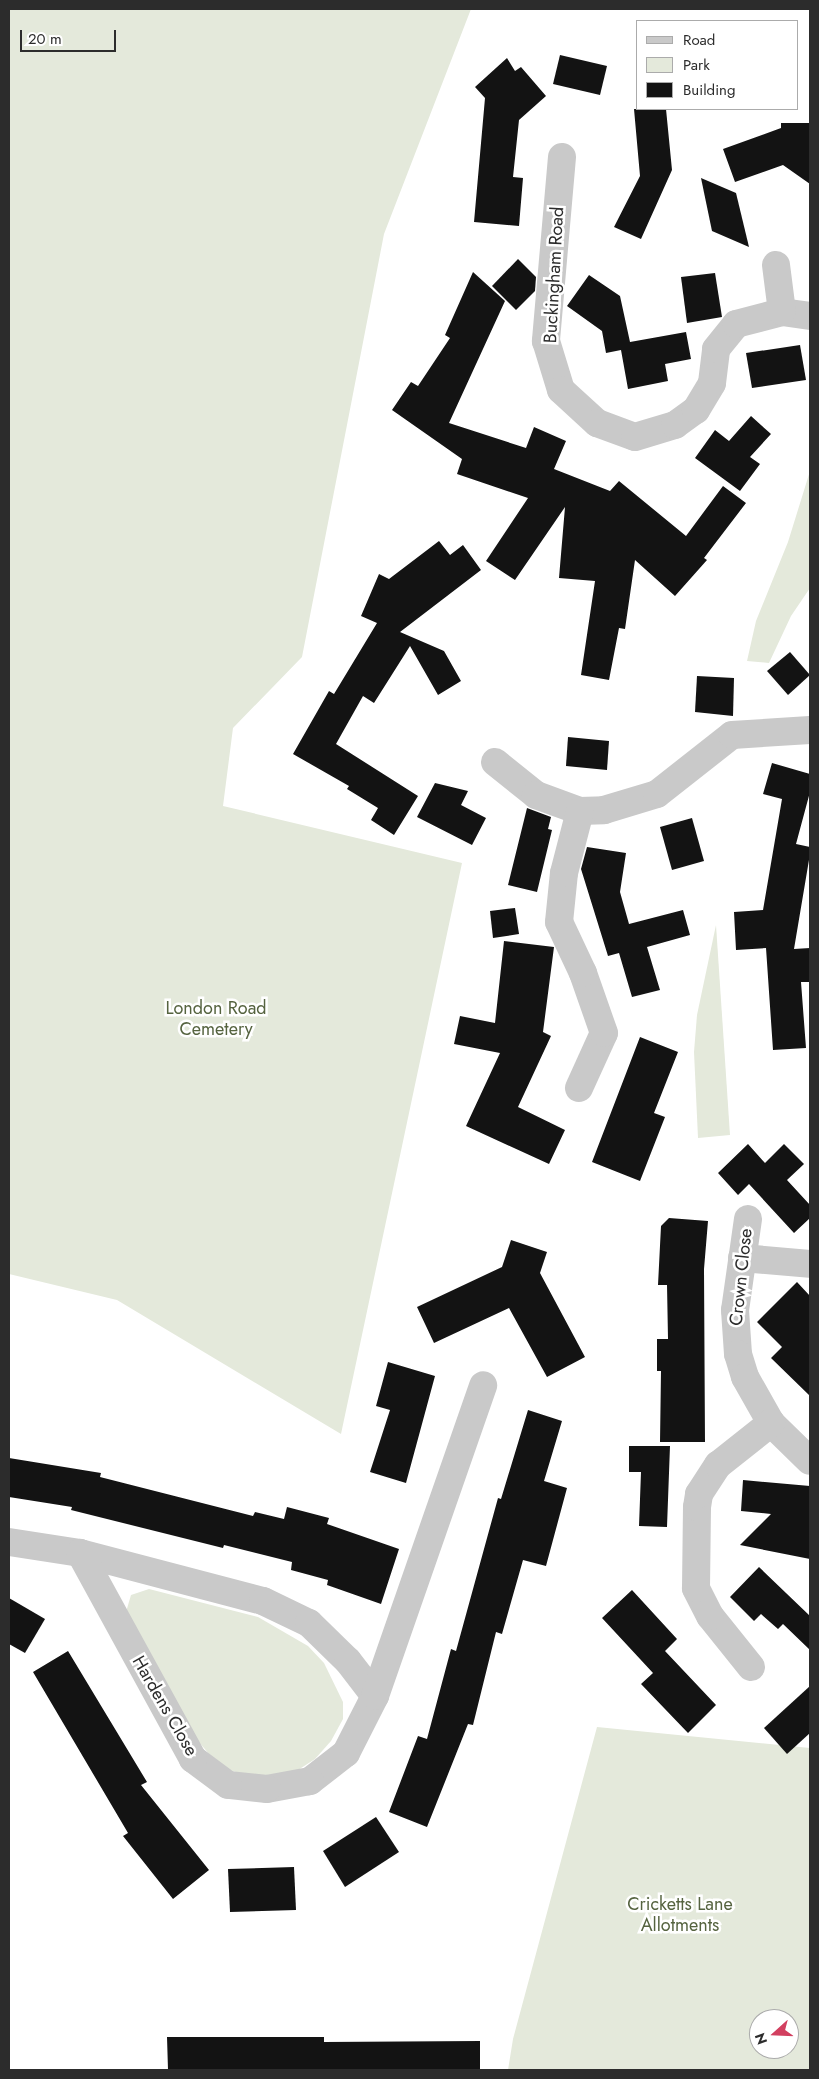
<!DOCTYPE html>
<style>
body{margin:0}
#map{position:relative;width:819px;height:2079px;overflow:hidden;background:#fff;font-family:Jost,sans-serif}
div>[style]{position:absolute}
.green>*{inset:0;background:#e4e9db}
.building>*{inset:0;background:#131313}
.minor>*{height:28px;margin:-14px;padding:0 14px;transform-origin:14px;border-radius:14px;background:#c9c9c9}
span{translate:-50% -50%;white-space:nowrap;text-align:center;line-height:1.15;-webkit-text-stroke:5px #fff;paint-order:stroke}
.street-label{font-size:18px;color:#2c2c2c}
.park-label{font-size:18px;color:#55633f}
.frame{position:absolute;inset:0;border:10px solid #2c2c2c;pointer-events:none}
.legend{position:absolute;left:636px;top:20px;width:162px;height:90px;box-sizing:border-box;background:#fff;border:1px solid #ababab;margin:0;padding:6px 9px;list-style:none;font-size:15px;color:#2c2c2c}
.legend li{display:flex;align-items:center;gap:10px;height:25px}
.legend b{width:25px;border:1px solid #ababab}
.north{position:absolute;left:749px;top:2009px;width:50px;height:50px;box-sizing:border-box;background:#fff;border:1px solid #ababab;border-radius:50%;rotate:250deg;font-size:14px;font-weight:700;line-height:20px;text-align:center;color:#2c2c2c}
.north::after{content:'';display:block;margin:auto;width:18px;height:22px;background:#d24060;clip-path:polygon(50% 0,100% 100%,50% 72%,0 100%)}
.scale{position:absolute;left:20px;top:30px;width:96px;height:22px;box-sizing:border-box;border:2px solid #2c2c2c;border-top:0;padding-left:6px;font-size:15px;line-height:18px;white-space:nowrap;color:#2c2c2c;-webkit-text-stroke:4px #fff;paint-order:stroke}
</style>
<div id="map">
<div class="green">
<i style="clip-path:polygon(9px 9px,471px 9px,384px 234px,302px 657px,233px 728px,223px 806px,462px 863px,341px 1434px,117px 1300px,9px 1274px)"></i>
<i style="clip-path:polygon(810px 471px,810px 588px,791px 616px,769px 663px,747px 661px,756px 621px,788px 542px)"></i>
<i style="clip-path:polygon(716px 925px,730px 1135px,698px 1138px,694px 1052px,697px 1015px)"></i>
<i style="clip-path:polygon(149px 1589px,258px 1617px,308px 1646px,324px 1663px,343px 1702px,343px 1719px,331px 1741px,315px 1759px,298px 1770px,253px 1778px,230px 1770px,209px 1754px,193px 1735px,126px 1612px,131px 1595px)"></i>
<i style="clip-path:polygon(evenodd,597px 1727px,810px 1748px,810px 2070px,508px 2070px,513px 2039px,597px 1727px,759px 2019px,789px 2019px,789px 2049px,759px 2049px,759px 2019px)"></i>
</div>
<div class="building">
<i style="clip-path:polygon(560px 55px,607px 66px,600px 95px,553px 84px)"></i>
<i style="clip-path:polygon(507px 58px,515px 71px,521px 67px,546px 96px,519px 120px,513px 177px,523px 178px,519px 226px,474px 222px,485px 98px,475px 87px)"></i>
<i style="clip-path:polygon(634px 109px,666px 109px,672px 170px,641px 239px,614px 227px,640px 176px)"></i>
<i style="clip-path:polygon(781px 123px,810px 123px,810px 184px,783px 165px,735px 182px,723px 149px,781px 128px)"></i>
<i style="clip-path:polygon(701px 178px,736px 193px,749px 247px,712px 231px)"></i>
<i style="clip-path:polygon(518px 259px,536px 277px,535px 291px,516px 310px,492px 286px)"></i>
<i style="clip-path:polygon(473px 272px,505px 301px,449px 423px,526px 448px,534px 427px,566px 441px,554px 469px,610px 491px,619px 481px,686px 536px,723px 486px,746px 503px,704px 558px,707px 560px,675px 596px,635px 560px,625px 629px,619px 628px,609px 680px,581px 675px,595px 581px,559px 578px,565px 507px,515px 580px,486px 561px,528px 498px,457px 474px,462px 459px,392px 410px,411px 382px,418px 386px,450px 338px,445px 335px)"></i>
<i style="clip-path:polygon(715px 273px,722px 317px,687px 323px,681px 277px)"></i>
<i style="clip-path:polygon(589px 275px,620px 296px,630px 342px,686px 332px,691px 359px,665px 364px,668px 381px,628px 389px,621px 350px,606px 353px,602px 331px,567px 306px)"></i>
<i style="clip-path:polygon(800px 345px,806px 380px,752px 388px,746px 353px)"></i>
<i style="clip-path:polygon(751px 416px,771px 434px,750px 457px,760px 464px,740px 491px,695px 458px,715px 430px,729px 441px)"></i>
<i style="clip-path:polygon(439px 541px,450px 555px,463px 545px,481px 570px,400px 632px,444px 651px,461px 681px,438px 695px,410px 646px,374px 703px,363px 696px,336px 744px,418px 796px,394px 835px,371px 820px,378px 808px,347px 789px,349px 786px,293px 754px,329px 691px,334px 694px,377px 623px,361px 616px,379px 574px,389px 579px)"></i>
<i style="clip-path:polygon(790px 652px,810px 675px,788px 695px,767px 671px)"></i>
<i style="clip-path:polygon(697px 676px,734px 678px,733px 716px,695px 712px)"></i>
<i style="clip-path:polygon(568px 737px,609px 741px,607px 770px,566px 766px)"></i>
<i style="clip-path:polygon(772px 763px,810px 774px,810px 792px,796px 844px,810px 847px,810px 854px,794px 949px,810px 948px,810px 982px,801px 982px,806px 1048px,773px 1050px,766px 948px,736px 950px,734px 912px,763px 910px,782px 799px,763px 794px)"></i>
<i style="clip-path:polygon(435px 783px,468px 791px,461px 805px,486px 818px,472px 845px,417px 817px)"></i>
<i style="clip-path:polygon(527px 808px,551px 817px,548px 829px,552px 830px,537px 892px,508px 885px)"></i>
<i style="clip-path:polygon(692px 818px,704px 861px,672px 870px,660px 827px)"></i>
<i style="clip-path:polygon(587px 847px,626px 853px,620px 892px,629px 924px,683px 910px,690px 935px,647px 947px,660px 990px,632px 997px,619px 953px,608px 956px,581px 869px)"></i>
<i style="clip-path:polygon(515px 908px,519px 934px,493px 938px,490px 911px)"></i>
<i style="clip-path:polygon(504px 941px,554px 947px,543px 1032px,551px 1036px,518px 1107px,565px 1130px,549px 1164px,466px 1126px,500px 1053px,454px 1044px,460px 1016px,495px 1023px)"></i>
<i style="clip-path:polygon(640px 1037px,678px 1052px,654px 1113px,665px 1117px,640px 1181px,592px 1162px)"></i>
<i style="clip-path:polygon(748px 1144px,765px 1163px,784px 1144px,804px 1164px,787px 1180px,810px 1205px,810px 1218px,794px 1233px,749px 1184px,738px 1195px,718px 1173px)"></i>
<i style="clip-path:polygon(669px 1218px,708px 1221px,704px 1269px,705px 1442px,660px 1442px,661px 1371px,657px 1371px,657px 1339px,668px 1339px,667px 1285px,658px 1285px,661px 1226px)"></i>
<i style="clip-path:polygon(511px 1240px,547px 1252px,540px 1273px,585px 1357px,547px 1377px,509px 1308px,434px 1343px,417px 1307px,502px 1267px)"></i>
<i style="clip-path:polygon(797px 1282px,810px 1296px,810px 1396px,771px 1358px,782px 1347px,757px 1322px)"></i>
<i style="clip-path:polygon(388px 1362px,435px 1376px,406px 1483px,370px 1472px,390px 1410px,376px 1406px)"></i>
<i style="clip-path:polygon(528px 1410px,562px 1421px,544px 1481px,567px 1488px,546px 1566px,523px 1560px,502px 1634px,496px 1632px,473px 1725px,468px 1724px,427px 1827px,389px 1812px,418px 1736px,427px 1739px,451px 1649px,456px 1651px,498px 1498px,501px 1499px)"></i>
<i style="clip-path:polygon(629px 1446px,670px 1446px,667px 1527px,639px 1526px,641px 1472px,629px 1472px)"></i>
<i style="clip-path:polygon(9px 1458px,101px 1473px,100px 1477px,253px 1516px,255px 1512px,284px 1519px,287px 1507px,329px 1518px,327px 1524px,399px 1549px,381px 1604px,327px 1585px,328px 1580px,291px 1570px,292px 1562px,224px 1545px,223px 1548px,71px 1510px,72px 1507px,9px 1497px)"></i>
<i style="clip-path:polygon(743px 1480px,810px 1486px,810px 1559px,740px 1545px,771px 1514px,741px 1511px)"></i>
<i style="clip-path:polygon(759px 1567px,810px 1616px,810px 1650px,783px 1624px,778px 1629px,761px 1614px,754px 1621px,730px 1597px)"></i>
<i style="clip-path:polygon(632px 1590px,677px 1639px,665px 1651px,716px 1705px,688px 1733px,641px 1684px,653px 1673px,602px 1618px)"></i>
<i style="clip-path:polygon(9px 1598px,45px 1619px,25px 1653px,9px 1644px)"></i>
<i style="clip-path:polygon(68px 1651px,147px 1782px,141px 1785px,209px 1870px,173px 1899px,123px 1836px,128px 1833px,33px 1672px)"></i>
<i style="clip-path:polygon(810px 1686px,810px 1733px,787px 1754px,764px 1728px)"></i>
<i style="clip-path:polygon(376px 1817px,399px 1852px,345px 1887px,323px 1851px)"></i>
<i style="clip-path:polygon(294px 1867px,296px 1910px,230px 1912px,228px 1869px)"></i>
<i style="clip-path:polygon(167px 2037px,324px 2037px,324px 2042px,480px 2041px,480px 2070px,168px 2070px)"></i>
</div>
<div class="minor">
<i style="left:562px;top:157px;width:185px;rotate:95deg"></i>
<i style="left:546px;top:341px;width:51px;rotate:73deg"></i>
<i style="left:561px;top:390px;width:49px;rotate:42.5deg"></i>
<i style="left:597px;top:423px;width:40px;rotate:20.2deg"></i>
<i style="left:635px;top:437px;width:42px;rotate:-16.7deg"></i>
<i style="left:675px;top:425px;width:26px;rotate:-36deg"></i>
<i style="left:696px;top:410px;width:31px;rotate:-59deg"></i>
<i style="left:712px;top:383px;width:34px;rotate:-83deg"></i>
<i style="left:716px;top:349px;width:32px;rotate:-51deg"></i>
<i style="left:736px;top:324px;width:48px;rotate:-14.6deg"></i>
<i style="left:782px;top:312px;width:28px;rotate:8deg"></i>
<i style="left:776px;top:265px;width:47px;rotate:82.7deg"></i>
<i style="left:495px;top:762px;width:53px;rotate:38.8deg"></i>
<i style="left:536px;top:795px;width:47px;rotate:20deg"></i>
<i style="left:580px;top:811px;width:24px;rotate:-2deg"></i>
<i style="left:604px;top:810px;width:55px;rotate:-16.8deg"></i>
<i style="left:657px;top:794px;width:95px;rotate:-38.2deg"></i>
<i style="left:732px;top:735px;width:78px;rotate:-3.7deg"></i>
<i style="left:579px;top:1088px;width:60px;rotate:-65.6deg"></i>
<i style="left:604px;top:1033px;width:64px;rotate:-109.3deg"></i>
<i style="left:583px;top:973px;width:56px;rotate:-115.2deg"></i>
<i style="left:559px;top:922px;width:49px;rotate:-84.2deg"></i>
<i style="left:564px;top:873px;width:64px;rotate:-75.5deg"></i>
<i style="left:748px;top:1219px;width:92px;rotate:98.1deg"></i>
<i style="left:735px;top:1310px;width:44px;rotate:86.1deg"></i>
<i style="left:738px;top:1354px;width:24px;rotate:73deg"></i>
<i style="left:745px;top:1377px;width:53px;rotate:60.5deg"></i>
<i style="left:771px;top:1423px;width:54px;rotate:44.3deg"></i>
<i style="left:742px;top:1258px;width:68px;rotate:5deg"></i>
<i style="left:9px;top:1542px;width:72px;rotate:8.8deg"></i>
<i style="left:80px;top:1553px;width:189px;rotate:14.7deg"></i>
<i style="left:263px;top:1601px;width:51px;rotate:25.6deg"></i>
<i style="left:309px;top:1623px;width:54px;rotate:44.3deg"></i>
<i style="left:348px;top:1661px;width:44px;rotate:52.4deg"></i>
<i style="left:375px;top:1696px;width:64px;rotate:117deg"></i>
<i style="left:346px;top:1753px;width:46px;rotate:142.1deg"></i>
<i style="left:310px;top:1781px;width:44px;rotate:169.5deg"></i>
<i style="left:267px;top:1789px;width:39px;rotate:-174deg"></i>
<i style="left:228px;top:1785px;width:44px;rotate:-143.4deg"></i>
<i style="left:193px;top:1759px;width:235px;rotate:-118.7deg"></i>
<i style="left:751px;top:1667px;width:65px;rotate:-128.8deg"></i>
<i style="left:710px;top:1616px;width:31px;rotate:-117deg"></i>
<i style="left:696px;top:1588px;width:81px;rotate:-89.3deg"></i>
<i style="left:697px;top:1507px;width:13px;rotate:-81deg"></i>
<i style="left:699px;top:1494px;width:35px;rotate:-57deg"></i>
<i style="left:718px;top:1465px;width:68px;rotate:-38.4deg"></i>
<i style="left:375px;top:1696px;width:329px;rotate:-70.8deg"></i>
</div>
<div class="street-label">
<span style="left:554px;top:275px;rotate:-87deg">Buckingham Road</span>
<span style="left:741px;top:1277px;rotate:-84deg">Crown Close</span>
<span style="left:165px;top:1706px;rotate:60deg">Hardens Close</span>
</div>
<div class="park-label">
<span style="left:216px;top:1019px">London Road<br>Cemetery</span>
<span style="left:680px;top:1915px">Cricketts Lane<br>Allotments</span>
</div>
<div class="frame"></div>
<ul class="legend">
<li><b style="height:6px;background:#c9c9c9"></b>Road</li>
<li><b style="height:14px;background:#e4e9db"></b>Park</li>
<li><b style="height:14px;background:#131313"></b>Building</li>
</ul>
<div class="north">N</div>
<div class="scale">20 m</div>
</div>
